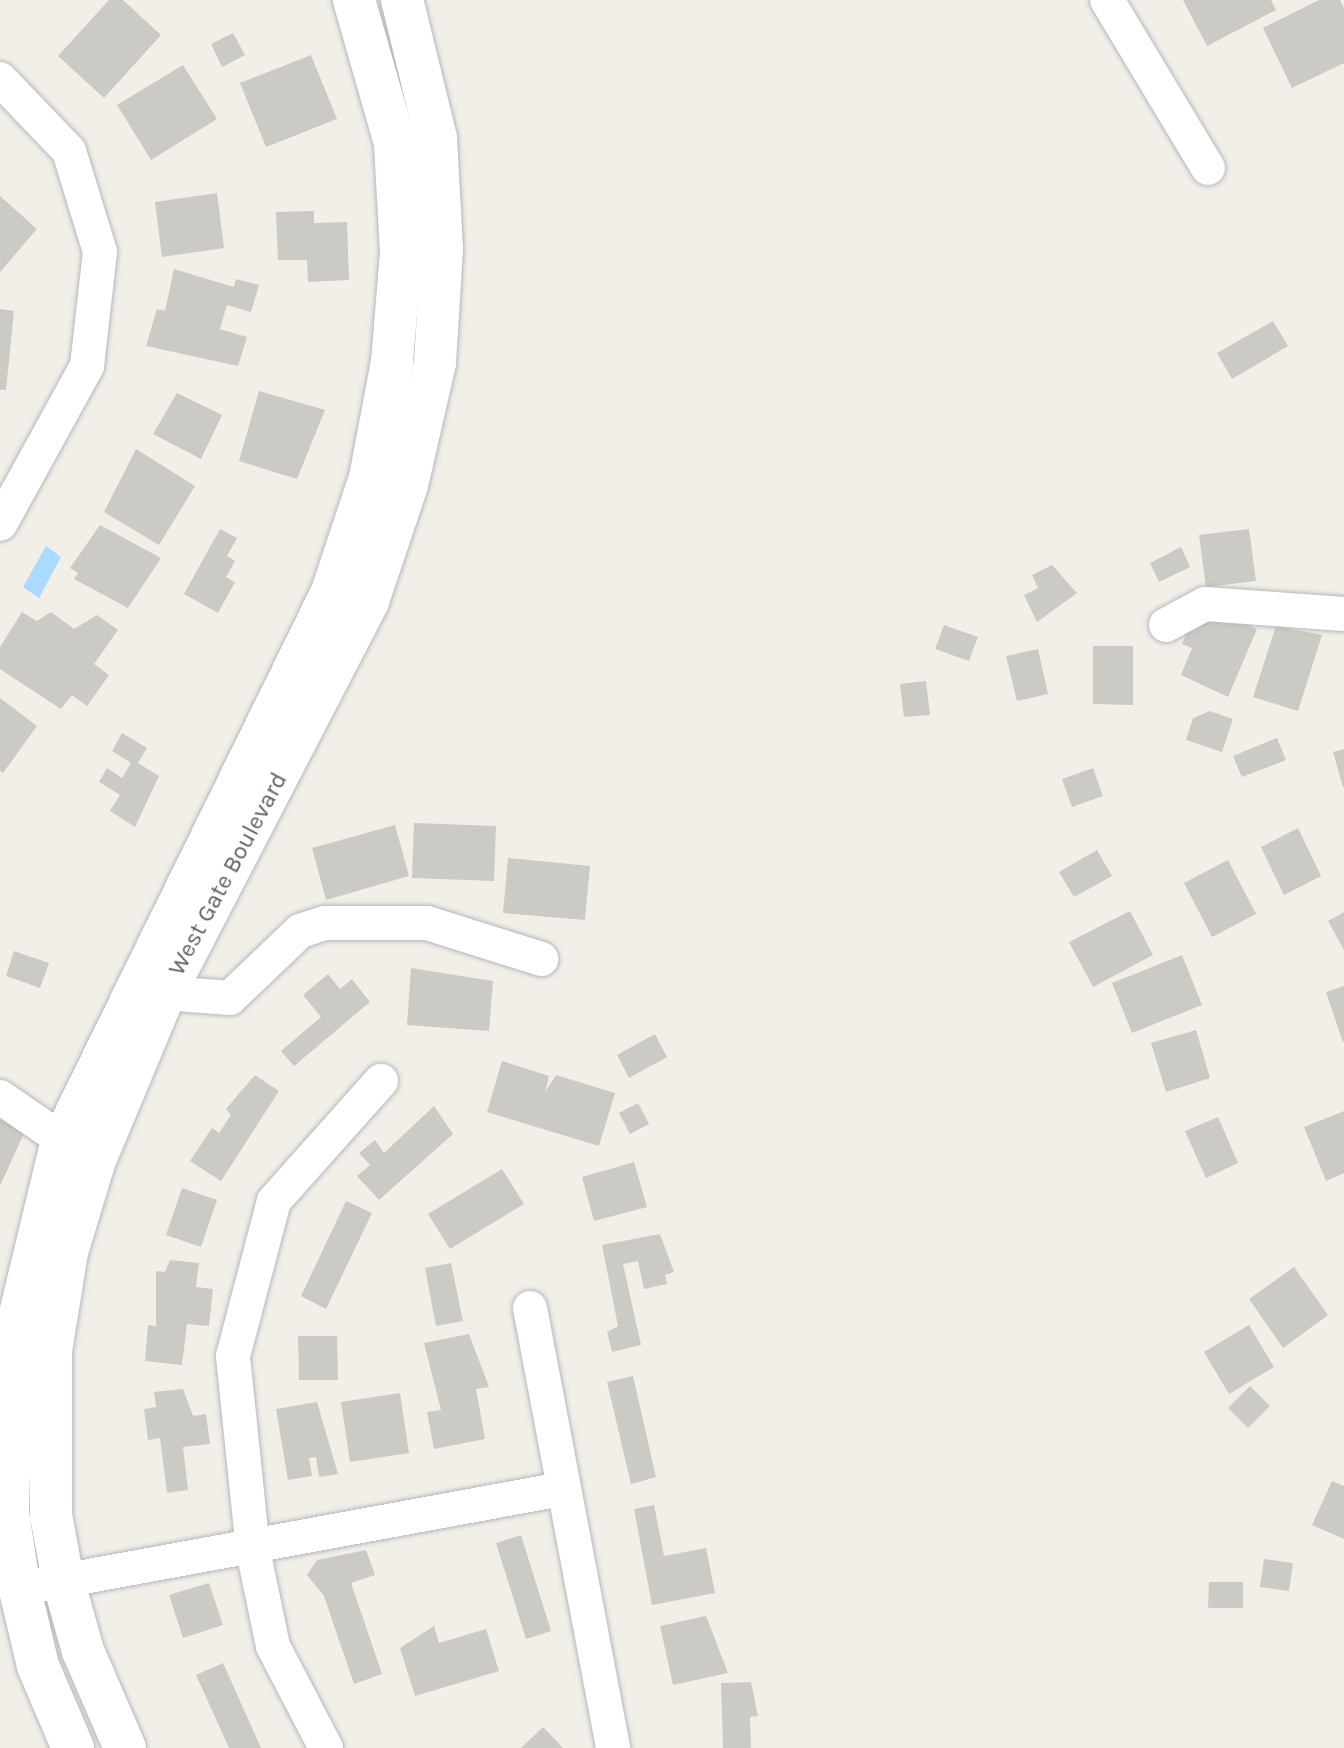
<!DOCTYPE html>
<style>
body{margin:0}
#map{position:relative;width:1344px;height:1748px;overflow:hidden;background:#f1efe8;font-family:Karla,sans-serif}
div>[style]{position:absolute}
.water>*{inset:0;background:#aadaff}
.building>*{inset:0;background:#cccac5}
.roads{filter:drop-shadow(0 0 2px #b5b8bc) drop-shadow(0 0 2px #b5b8bc)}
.minor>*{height:34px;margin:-17px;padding:0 17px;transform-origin:17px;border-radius:17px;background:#fff}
.tertiary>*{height:42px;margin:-21px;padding:0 21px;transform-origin:21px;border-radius:21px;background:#fff}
span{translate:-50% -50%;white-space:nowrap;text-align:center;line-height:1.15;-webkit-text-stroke:7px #fff;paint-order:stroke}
.street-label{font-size:24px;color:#5f6368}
</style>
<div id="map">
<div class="water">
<i style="clip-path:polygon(46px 546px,61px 557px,39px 598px,23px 587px)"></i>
</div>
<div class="building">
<i style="clip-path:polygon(109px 0,123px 0,161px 35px,104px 98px,58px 56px)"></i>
<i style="clip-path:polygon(1183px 0,1271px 0,1276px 10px,1207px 46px)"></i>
<i style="clip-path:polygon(1319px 0,1340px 0,1344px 8px,1344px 63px,1292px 88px,1263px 28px)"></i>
<i style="clip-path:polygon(233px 33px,245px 55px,222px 67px,211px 44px)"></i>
<i style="clip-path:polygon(311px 55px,337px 119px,266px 147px,240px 83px)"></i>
<i style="clip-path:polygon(183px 65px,217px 119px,151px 160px,117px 105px)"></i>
<i style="clip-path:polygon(217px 193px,224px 248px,162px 257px,155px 202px)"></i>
<i style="clip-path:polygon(0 196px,37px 229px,0 272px)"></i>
<i style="clip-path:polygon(314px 211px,314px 223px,347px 222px,349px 280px,308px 282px,307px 260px,278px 260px,276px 212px)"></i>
<i style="clip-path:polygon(174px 269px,234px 287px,236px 279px,259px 285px,251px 312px,227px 305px,220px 329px,247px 337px,238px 366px,146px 346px,157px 309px,165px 311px)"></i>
<i style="clip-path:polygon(0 309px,14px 311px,6px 390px,0 390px)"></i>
<i style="clip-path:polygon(1273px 321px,1288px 346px,1232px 379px,1217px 353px)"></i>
<i style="clip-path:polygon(259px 391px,325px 410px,297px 479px,239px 461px)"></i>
<i style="clip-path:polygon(177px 393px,222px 415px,201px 459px,153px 434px)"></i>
<i style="clip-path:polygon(136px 449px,195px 486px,159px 545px,104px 512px)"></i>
<i style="clip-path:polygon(100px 525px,161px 558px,128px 608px,74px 579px,78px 573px,70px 568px)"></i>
<i style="clip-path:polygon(220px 529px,237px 538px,227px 556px,235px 561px,226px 577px,235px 582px,218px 613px,184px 594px)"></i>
<i style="clip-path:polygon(1249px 529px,1256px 581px,1206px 587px,1199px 535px)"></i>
<i style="clip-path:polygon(1181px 547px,1190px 567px,1159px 582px,1150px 563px)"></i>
<i style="clip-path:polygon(1052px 565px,1077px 593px,1037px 622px,1024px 595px,1038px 588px,1032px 575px)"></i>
<i style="clip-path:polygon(1210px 608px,1257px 629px,1228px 697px,1181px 675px,1192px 648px,1182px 644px,1192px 619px)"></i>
<i style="clip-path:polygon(22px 612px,37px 621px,51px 612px,74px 629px,97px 615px,118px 630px,94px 664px,109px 675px,87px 706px,72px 695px,61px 709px,0 669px,0 647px)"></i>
<i style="clip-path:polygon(944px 625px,978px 637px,969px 661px,935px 649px)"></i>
<i style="clip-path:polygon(1276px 626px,1322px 635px,1298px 711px,1253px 697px)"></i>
<i style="clip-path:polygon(1093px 646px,1133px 646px,1133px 705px,1093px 704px)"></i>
<i style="clip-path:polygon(1038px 649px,1048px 694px,1017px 701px,1006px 656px)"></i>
<i style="clip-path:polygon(926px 681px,930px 715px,904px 717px,900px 684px)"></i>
<i style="clip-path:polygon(0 698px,37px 726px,3px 773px,0 771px)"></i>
<i style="clip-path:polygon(1210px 711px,1233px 719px,1222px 752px,1186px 740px,1193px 718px)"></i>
<i style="clip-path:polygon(122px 733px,147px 748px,138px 763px,159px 776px,135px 827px,110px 811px,120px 795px,99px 782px,107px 768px,122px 778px,131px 763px,112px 751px)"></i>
<i style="clip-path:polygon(1277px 738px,1286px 760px,1242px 777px,1233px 756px)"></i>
<i style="clip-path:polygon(1344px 749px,1344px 787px,1343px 787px,1333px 752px)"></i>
<i style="clip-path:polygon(1093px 768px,1103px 796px,1072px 807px,1062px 779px)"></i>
<i style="clip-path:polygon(414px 823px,496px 826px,494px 881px,412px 878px)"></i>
<i style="clip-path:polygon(395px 825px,409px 876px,326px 900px,312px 848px)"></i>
<i style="clip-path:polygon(1298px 828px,1321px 876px,1284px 895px,1261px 847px)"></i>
<i style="clip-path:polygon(1097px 850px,1112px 876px,1074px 897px,1059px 872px)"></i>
<i style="clip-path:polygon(508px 858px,590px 866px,585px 920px,503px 913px)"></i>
<i style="clip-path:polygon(1228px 860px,1256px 914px,1212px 937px,1184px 883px)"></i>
<i style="clip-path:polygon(1130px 911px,1153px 955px,1093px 987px,1069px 942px)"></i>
<i style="clip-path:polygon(1344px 912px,1344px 950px,1328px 921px)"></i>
<i style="clip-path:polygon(14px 951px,49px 963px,40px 988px,6px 976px)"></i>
<i style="clip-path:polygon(1182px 955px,1202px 1005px,1132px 1033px,1112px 983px)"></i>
<i style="clip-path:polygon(411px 968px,493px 981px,489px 1031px,407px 1025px)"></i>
<i style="clip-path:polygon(328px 974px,340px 989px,352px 979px,370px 1002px,294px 1066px,281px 1051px,321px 1017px,303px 995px)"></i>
<i style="clip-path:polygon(1344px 986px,1344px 1042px,1343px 1042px,1326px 992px)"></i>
<i style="clip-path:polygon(1196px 1030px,1210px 1078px,1166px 1092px,1151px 1043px)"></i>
<i style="clip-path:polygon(655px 1034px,667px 1057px,629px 1078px,617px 1055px)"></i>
<i style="clip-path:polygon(502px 1061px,549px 1076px,545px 1092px,556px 1075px,615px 1093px,599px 1146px,487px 1112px)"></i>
<i style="clip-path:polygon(255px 1075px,279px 1091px,221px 1181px,190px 1161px,212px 1128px,219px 1133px,231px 1115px,226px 1109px)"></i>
<i style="clip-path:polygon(638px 1103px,649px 1124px,630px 1134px,619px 1113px)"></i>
<i style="clip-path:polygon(434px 1106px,453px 1134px,379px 1200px,357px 1176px,370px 1165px,359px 1153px,375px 1140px,384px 1153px)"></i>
<i style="clip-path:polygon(1344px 1111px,1344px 1173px,1326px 1181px,1304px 1127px)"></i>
<i style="clip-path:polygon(1218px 1117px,1238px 1163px,1206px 1178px,1185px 1131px)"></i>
<i style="clip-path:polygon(0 1119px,25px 1131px,0 1186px)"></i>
<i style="clip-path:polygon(634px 1162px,647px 1207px,594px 1221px,582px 1177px)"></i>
<i style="clip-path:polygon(502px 1169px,524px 1204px,450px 1249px,428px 1214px)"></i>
<i style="clip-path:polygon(182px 1188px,217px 1200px,201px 1247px,166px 1235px)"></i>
<i style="clip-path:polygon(346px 1201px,372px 1213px,326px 1309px,301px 1296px)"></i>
<i style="clip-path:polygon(660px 1234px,674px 1272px,665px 1275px,667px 1284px,644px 1289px,638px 1261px,623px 1264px,641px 1345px,612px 1352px,607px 1332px,618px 1326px,602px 1245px)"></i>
<i style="clip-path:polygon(170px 1260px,199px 1263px,196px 1287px,213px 1289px,209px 1326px,187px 1324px,182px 1365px,145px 1361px,148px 1325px,156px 1326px,156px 1271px,165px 1272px)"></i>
<i style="clip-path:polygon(451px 1263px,463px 1321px,436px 1326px,425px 1268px)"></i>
<i style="clip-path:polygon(1294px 1267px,1328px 1315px,1283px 1348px,1249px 1299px)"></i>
<i style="clip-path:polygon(1249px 1325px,1274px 1367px,1229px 1394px,1204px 1352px)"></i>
<i style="clip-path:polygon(469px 1334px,489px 1387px,476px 1389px,485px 1439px,434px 1449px,427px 1412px,441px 1410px,424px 1343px)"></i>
<i style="clip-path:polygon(298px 1336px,337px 1336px,338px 1380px,299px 1380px)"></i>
<i style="clip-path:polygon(633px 1376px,656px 1477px,631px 1484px,607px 1382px)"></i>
<i style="clip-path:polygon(1250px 1386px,1270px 1406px,1248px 1428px,1228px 1408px)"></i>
<i style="clip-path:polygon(183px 1389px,193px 1416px,206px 1414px,210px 1444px,183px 1447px,188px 1490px,167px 1493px,160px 1438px,148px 1440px,144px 1409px,156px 1407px,154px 1392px)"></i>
<i style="clip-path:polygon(400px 1393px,409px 1453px,350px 1462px,341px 1402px)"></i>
<i style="clip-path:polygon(317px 1402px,338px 1474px,319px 1477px,316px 1457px,309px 1458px,312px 1476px,288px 1480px,276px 1409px)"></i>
<i style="clip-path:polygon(1332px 1481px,1344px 1486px,1344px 1539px,1312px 1525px)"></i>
<i style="clip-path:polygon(654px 1505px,664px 1556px,706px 1548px,715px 1593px,652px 1605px,634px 1509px)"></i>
<i style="clip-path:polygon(521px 1535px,551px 1631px,526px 1639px,496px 1543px)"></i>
<i style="clip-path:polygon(366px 1550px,375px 1575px,351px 1583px,382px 1674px,354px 1684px,324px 1596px,307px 1575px,317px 1560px)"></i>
<i style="clip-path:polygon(1264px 1559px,1293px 1563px,1289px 1591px,1260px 1587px)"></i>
<i style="clip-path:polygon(1209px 1582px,1243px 1582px,1243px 1608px,1208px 1608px)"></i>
<i style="clip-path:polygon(209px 1583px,223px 1625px,183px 1638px,169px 1595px)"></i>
<i style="clip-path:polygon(706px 1616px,728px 1673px,673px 1685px,660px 1626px)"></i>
<i style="clip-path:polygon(434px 1626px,439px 1643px,486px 1629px,499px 1671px,415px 1696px,400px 1648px)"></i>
<i style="clip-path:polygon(223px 1663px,261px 1748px,229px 1748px,196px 1675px)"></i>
<i style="clip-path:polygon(751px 1682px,758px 1716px,750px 1717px,751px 1748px,723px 1748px,721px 1683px)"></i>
<i style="clip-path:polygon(543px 1727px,563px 1748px,521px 1748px)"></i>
</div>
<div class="roads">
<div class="minor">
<i style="left:1107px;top:0;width:196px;rotate:59deg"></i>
<i style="left:0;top:79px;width:100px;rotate:46.2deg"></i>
<i style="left:69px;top:151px;width:106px;rotate:72.9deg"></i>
<i style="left:100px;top:252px;width:115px;rotate:96.5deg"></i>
<i style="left:87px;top:366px;width:180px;rotate:118.8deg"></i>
<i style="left:1166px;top:625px;width:44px;rotate:-28.3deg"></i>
<i style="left:1205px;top:604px;width:139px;rotate:4.1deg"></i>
<i style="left:165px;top:993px;width:65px;rotate:4.4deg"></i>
<i style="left:230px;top:998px;width:97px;rotate:-43.7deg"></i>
<i style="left:300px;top:931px;width:26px;rotate:-18deg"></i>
<i style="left:325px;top:923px;width:102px"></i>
<i style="left:427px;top:923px;width:120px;rotate:17.5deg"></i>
<i style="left:0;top:1097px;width:101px;rotate:34.5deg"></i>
<i style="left:530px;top:1308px;width:448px;rotate:79.3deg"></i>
<i style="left:40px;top:1585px;width:531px;rotate:-10.42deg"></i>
<i style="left:326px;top:1748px;width:115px;rotate:-117.5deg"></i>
<i style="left:273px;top:1646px;width:98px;rotate:-101.8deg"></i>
<i style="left:253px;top:1550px;width:195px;rotate:-95.9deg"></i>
<i style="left:233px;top:1356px;width:160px;rotate:-75.2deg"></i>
<i style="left:274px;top:1201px;width:161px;rotate:-48.3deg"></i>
</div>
<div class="tertiary">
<i style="left:73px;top:1748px;width:89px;rotate:-113.1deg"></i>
<i style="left:38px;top:1666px;width:78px;rotate:-103.3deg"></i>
<i style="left:20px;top:1590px;width:78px;rotate:-98.9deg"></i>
<i style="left:8px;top:1513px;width:166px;rotate:-88.6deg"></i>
<i style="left:12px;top:1347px;width:209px;rotate:-76.4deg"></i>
<i style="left:61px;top:1144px;width:615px;rotate:-63.85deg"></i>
<i style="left:332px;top:592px;width:120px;rotate:-71.6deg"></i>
<i style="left:370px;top:478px;width:118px;rotate:-79.3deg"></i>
<i style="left:392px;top:362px;width:110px;rotate:-85.3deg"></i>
<i style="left:401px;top:252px;width:109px;rotate:-93.2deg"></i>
<i style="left:395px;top:143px;width:149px;rotate:-106deg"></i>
<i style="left:125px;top:1748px;width:106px;rotate:-113.4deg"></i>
<i style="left:83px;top:1651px;width:74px;rotate:-105.7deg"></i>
<i style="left:63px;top:1580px;width:66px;rotate:-100.5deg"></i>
<i style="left:51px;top:1515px;width:164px;rotate:-90deg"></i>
<i style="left:51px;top:1351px;width:100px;rotate:-80.8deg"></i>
<i style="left:67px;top:1252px;width:96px;rotate:-73.1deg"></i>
<i style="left:95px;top:1160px;width:181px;rotate:-67.3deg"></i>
<i style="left:165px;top:993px;width:441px;rotate:-62.6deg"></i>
<i style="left:368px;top:601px;width:122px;rotate:-71.4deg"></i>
<i style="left:407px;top:485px;width:125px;rotate:-77.1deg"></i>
<i style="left:435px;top:363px;width:114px;rotate:-86.5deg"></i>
<i style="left:442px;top:249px;width:111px;rotate:-93.1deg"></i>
<i style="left:436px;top:138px;width:142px;rotate:-103.8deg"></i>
</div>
</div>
<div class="street-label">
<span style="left:228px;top:874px;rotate:-62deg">West Gate Boulevard</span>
</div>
</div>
